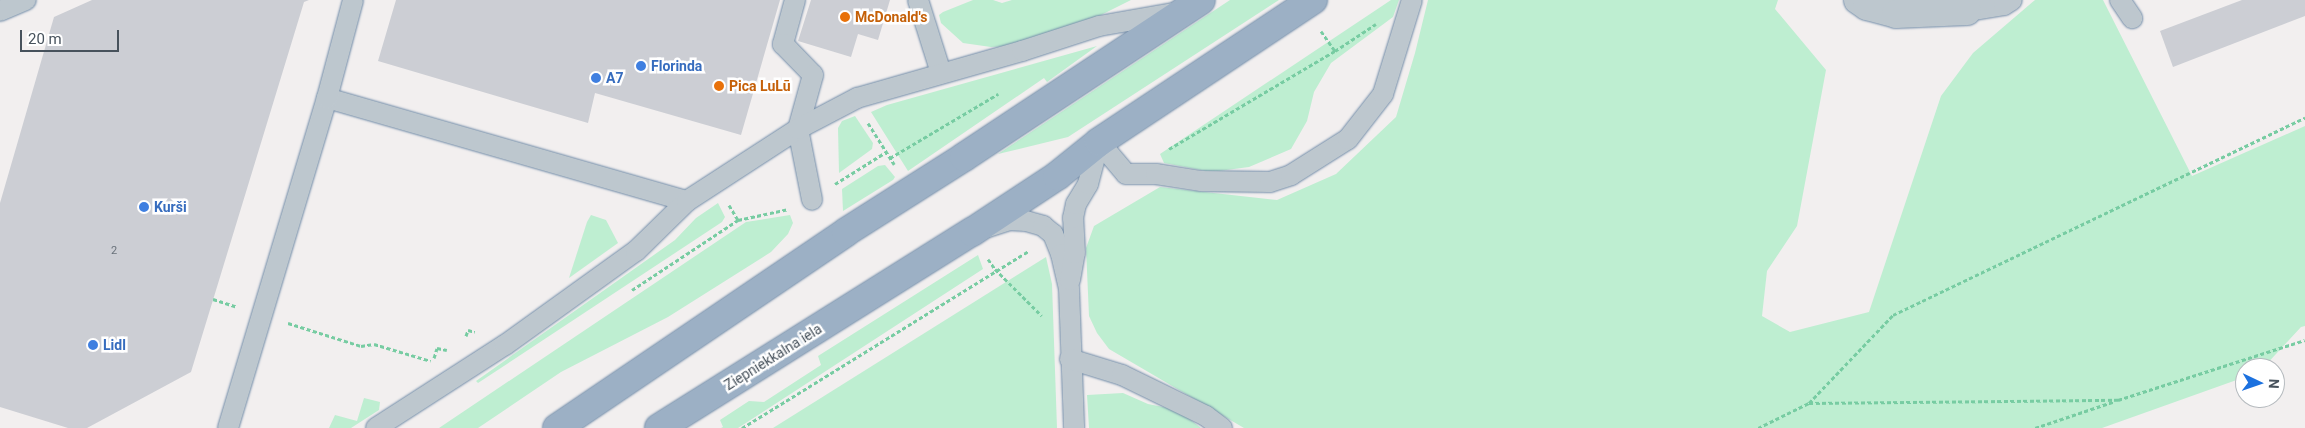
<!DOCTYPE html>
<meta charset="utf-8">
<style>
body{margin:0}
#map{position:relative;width:2305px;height:428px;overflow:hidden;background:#f2efef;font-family:Roboto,sans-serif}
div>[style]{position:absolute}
.green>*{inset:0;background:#beeed1}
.building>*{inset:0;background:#ccced4}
.path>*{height:3px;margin-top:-1.5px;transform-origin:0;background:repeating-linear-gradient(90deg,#77cca2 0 4px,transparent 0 6.5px)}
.roads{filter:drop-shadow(0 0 1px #738da9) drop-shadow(0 0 1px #738da9)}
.service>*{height:20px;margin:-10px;padding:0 10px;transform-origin:10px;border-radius:10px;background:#bdc7ce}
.minor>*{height:28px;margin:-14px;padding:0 14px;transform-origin:14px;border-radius:14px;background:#bdc7ce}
.trunk>*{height:28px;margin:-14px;padding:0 14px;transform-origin:14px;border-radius:14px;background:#9cb0c5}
.dots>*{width:14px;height:14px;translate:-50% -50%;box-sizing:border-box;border:2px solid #fff;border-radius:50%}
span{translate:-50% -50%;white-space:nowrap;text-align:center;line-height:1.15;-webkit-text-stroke:5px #fff;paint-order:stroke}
.number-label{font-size:11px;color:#68717a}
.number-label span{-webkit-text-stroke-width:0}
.food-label{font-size:14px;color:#c56008;font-weight:700}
.left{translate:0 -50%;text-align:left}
.shop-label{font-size:14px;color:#366cbe;font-weight:700}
.street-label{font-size:14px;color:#47525c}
.north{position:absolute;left:2235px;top:358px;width:50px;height:50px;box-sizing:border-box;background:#fff;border:1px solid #b5babe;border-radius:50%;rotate:93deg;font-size:14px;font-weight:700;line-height:20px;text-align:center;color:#47525c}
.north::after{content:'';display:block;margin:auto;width:18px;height:22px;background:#1c71df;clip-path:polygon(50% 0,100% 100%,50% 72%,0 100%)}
.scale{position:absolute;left:20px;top:30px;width:99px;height:22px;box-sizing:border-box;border:2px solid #47525c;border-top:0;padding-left:6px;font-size:15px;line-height:18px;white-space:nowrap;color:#47525c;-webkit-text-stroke:4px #fff;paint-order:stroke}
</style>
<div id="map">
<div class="green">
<i style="clip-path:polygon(973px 0,993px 0,1002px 3px,1012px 0,1131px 0,1077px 27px,1013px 46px,991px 47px,963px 43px,941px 23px,939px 15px,943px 12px)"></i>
<i style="clip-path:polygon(1230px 0,1279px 0,1068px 137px,998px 154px)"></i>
<i style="clip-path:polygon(1391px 0,1399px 0,1393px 17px,1331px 63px,1314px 92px,1307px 121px,1291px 149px,1249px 167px,1211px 172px,1164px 163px,1160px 154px)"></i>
<i style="clip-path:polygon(1428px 0,1778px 0,1775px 9px,1826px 70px,1797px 226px,1767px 271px,1762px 316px,1790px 332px,1869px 312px,1941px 96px,1973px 53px,2035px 0,2103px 0,2192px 176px,2305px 126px,2305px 326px,2301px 327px,2263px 368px,2245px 368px,2245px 377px,2102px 428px,1244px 428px,1109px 349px,1097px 333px,1089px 316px,1086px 248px,1094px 226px,1160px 187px,1277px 200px,1336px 174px,1396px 117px,1415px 53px)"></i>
<i style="clip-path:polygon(1097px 46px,1047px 82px,1044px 78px,908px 171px,871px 112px,887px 105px)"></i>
<i style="clip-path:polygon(855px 116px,873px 143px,872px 149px,839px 173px,838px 128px,842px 121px)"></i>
<i style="clip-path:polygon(885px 165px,895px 177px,893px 180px,843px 211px,842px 189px,878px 166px)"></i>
<i style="clip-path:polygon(718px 203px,725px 217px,722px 222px,478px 383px,476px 381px,675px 240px,696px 218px)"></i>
<i style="clip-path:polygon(591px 215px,606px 220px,618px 243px,569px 278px,587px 222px)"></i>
<i style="clip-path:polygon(790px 215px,793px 223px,788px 234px,771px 252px,668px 317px,561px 372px,478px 428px,439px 428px,746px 222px)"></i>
<i style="clip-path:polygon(978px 255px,983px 269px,738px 428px,721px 428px,723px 427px,720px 420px,749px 401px,764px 402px,821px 365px,818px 356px)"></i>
<i style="clip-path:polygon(1046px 257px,1052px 284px,1057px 428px,773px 428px)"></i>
<i style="clip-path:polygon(1123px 393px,1148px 404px,1178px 410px,1201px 428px,1089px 428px,1087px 395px)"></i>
<i style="clip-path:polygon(364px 398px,380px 402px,379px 410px,351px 428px,329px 428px,335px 415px,357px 421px)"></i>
</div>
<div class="building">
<i style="clip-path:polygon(92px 0,309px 0,304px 2px,191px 372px,87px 428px,68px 428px,0 407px,0 203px,54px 17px)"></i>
<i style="clip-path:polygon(396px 0,780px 0,741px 135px,595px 93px,588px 123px,378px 61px)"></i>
<i style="clip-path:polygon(811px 0,890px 0,878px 40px,858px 34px,851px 57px,798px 41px)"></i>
<i style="clip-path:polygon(2242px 0,2305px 0,2305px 16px,2173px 67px,2160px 31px)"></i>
</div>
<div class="path">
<i style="left:1321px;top:31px;width:24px;rotate:55deg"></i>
<i style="left:868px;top:123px;width:49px;rotate:57.6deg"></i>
<i style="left:1169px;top:149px;width:193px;rotate:-30.6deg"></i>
<i style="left:1335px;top:51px;width:49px;rotate:-33.4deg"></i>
<i style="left:890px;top:158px;width:126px;rotate:-30.7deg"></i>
<i style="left:835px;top:184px;width:60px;rotate:-32.1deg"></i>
<i style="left:729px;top:205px;width:17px;rotate:59deg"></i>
<i style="left:988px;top:259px;width:12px;rotate:55deg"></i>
<i style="left:995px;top:269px;width:66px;rotate:45deg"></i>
<i style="left:632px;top:290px;width:127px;rotate:-33.4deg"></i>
<i style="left:738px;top:220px;width:52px;rotate:-12.2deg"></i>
<i style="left:213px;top:299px;width:25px;rotate:18deg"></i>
<i style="left:288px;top:323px;width:77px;rotate:17.5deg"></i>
<i style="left:361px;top:346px;width:13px;rotate:-9deg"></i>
<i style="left:374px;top:344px;width:59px;rotate:16.6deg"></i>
<i style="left:466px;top:336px;width:6px;rotate:-72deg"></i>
<i style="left:468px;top:330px;width:7px;rotate:16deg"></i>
<i style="left:434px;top:358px;width:10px;rotate:-73deg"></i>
<i style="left:437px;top:348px;width:10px;rotate:11deg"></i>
<i style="left:1809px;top:403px;width:122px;rotate:-46.3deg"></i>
<i style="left:1893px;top:315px;width:457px;rotate:-25.6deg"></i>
<i style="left:742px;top:428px;width:337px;rotate:-31.7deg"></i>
<i style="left:1758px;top:428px;width:57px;rotate:-26.1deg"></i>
<i style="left:1809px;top:403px;width:309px;rotate:-0.6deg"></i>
<i style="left:2118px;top:400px;width:196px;rotate:-17.8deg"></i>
<i style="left:2035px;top:428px;width:84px;rotate:-18.6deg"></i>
</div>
<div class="roads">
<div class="service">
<i style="left:795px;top:0;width:46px;rotate:105.3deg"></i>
<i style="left:783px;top:44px;width:43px;rotate:45.9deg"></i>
<i style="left:813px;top:75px;width:56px;rotate:105.5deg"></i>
<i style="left:798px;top:129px;width:72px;rotate:78.8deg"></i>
<i style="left:918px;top:0;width:77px;rotate:72.5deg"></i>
<i style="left:2120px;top:0;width:22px;rotate:56deg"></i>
<i style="left:0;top:11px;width:28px;rotate:-23deg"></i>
<i style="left:1967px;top:11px;width:37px;rotate:-9deg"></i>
<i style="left:2004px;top:5px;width:9px;rotate:-32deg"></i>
<i style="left:327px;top:98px;width:374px;rotate:16deg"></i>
<i style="left:1099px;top:142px;width:42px;rotate:49.8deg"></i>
<i style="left:1126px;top:174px;width:30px"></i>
<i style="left:1156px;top:174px;width:46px;rotate:8.8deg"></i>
<i style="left:1201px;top:181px;width:69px;rotate:0.8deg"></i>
<i style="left:1270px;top:182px;width:22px;rotate:-18deg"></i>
<i style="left:1291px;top:175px;width:67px;rotate:-32.3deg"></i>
<i style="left:1348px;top:139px;width:57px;rotate:-52.1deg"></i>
<i style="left:1383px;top:94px;width:98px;rotate:-72.9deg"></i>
<i style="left:988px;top:227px;width:22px;rotate:-18deg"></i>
<i style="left:1009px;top:220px;width:17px;rotate:3deg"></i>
<i style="left:1026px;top:221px;width:18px;rotate:16deg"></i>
<i style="left:1043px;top:226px;width:13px;rotate:39deg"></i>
<i style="left:1053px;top:234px;width:22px;rotate:68deg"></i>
<i style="left:1061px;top:254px;width:36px;rotate:77deg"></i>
<i style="left:1069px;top:289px;width:139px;rotate:87.9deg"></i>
<i style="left:1070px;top:280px;width:27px;rotate:-80deg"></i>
<i style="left:1075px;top:253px;width:35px;rotate:-93deg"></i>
<i style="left:1073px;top:218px;width:14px;rotate:-78deg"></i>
<i style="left:1076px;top:204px;width:23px;rotate:-59deg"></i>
<i style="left:1088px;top:184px;width:43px;rotate:-75.3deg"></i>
<i style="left:1070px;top:359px;width:54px;rotate:17.1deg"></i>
<i style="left:1122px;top:375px;width:93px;rotate:26deg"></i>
<i style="left:1206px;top:416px;width:20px;rotate:37deg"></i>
<i style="left:228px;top:428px;width:345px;rotate:-73.3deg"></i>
<i style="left:327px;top:98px;width:101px;rotate:-75.1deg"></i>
<i style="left:376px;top:428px;width:153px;rotate:-32.8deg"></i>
<i style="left:505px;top:345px;width:161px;rotate:-35.7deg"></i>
<i style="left:636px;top:251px;width:71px;rotate:-44.4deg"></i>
<i style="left:687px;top:201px;width:132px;rotate:-33deg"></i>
<i style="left:798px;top:129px;width:67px;rotate:-27.7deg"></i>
<i style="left:857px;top:98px;width:172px;rotate:-15.9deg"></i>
<i style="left:1022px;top:51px;width:81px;rotate:-18deg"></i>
<i style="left:1099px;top:26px;width:81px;rotate:-9.9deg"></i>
</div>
<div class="minor">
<i style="left:1858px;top:0;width:11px;rotate:34deg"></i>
<i style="left:1867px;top:6px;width:30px;rotate:15deg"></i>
<i style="left:1896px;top:14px;width:71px;rotate:-2.4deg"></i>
</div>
<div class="trunk">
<i style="left:557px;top:428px;width:349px;rotate:-34.1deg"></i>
<i style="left:846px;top:232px;width:140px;rotate:-32.4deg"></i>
<i style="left:964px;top:157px;width:284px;rotate:-33.5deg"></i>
<i style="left:659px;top:428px;width:369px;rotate:-32.1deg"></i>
<i style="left:972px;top:232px;width:102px;rotate:-33.4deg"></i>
<i style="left:1057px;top:176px;width:54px;rotate:-39deg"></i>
<i style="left:1099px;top:142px;width:257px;rotate:-33.6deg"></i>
</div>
</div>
<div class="dots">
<i style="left:845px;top:17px;background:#e8710a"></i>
<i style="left:641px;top:66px;background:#3f7fe0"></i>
<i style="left:596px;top:78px;background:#3f7fe0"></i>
<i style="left:719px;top:86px;background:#e8710a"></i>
<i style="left:144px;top:207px;background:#3f7fe0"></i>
<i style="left:93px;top:345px;background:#3f7fe0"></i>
</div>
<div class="number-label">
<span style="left:114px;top:251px">2</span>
</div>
<div class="food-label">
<span class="left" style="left:855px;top:17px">McDonald's</span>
<span class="left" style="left:729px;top:86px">Pica LuLū</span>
</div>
<div class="shop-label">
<span class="left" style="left:651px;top:66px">Florinda</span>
<span class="left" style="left:606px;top:78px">A7</span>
<span class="left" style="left:154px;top:207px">Kurši</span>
<span class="left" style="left:103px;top:345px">Lidl</span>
</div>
<div class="street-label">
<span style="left:773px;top:357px;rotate:-32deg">Ziepniekkalna iela</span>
</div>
<div class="north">N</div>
<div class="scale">20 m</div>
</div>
